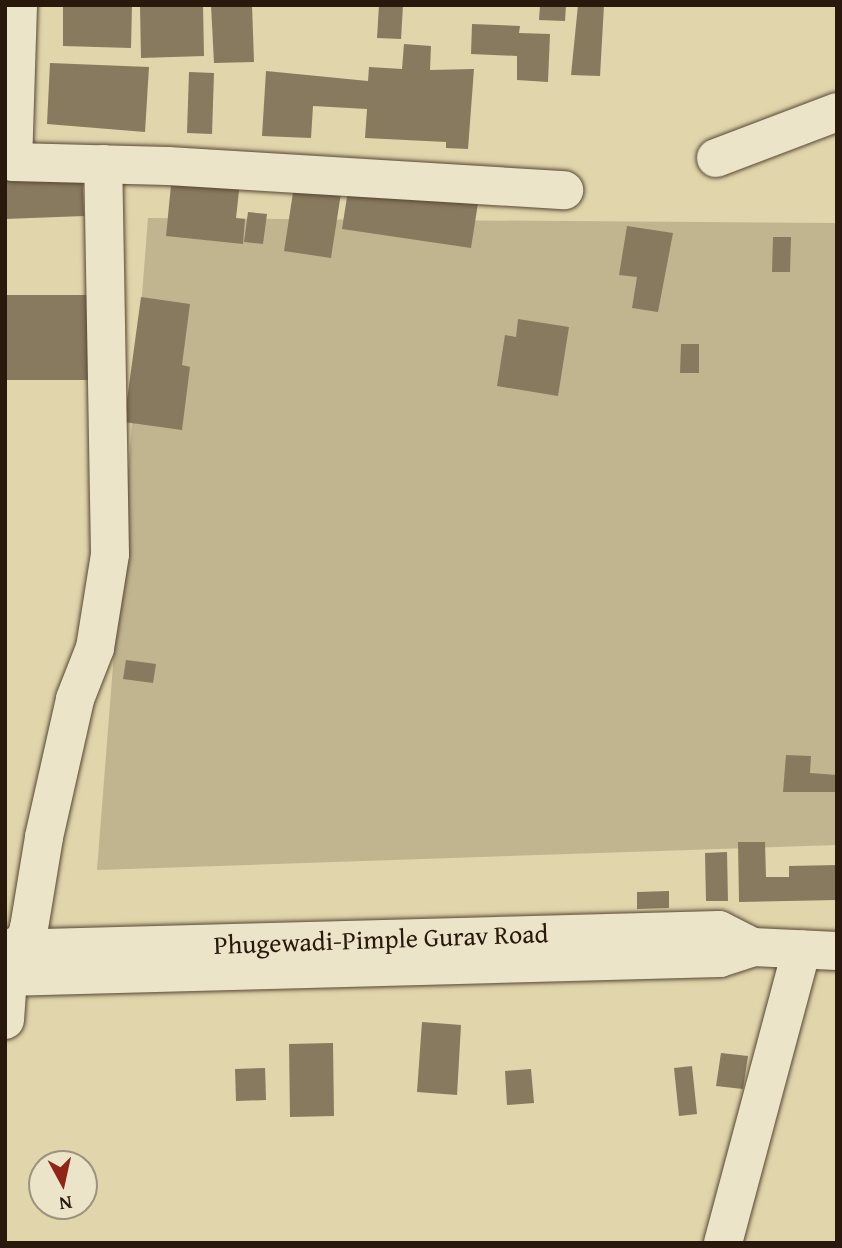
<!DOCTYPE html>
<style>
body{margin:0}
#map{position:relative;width:842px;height:1248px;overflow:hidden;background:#e0d5ab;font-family:"Gentium Book Plus",serif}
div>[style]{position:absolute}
.green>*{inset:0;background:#c1b590}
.building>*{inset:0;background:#887a5f}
.roads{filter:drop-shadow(0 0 2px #574734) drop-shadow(0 0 2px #574734)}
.minor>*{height:38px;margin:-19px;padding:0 19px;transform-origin:19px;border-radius:19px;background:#ebe4c8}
span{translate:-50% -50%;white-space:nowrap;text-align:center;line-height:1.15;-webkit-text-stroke:5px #ebe4c8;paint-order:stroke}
.street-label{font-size:26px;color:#29180c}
.frame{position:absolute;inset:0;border:7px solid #29180c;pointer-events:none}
.north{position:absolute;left:28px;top:1150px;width:70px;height:70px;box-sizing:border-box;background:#ebe4c8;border:2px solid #9d927d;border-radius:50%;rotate:172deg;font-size:19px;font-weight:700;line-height:28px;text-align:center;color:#29180c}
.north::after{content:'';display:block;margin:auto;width:24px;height:32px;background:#8f2418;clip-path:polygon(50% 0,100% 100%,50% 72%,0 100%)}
</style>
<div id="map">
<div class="green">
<i style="clip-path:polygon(148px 218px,837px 223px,837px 845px,97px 870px)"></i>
</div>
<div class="building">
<i style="clip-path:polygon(63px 5px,132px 5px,131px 48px,63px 46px)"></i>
<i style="clip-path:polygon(203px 5px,204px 56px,141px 58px,140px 6px)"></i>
<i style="clip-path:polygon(211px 5px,252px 5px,254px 62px,214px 63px)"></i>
<i style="clip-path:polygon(379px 5px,403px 5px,401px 39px,377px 38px)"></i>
<i style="clip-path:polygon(540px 5px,566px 5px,565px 21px,539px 20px)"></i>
<i style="clip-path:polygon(578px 5px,604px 5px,600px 76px,571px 75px)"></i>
<i style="clip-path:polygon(472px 24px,520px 26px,519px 33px,550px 34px,548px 82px,517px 80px,517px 56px,471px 54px)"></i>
<i style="clip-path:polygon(404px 44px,431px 46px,430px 70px,474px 69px,468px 149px,446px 148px,446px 142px,365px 138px,367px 109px,313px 106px,311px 138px,262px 136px,266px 71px,368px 81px,369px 67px,402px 69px)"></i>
<i style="clip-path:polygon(50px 63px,149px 67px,145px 132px,47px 124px)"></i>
<i style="clip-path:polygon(189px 72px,214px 73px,212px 134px,187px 133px)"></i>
<i style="clip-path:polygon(82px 169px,84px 216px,5px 219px,5px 173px)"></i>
<i style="clip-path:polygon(172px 175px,240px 182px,236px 218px,245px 219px,243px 244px,166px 236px)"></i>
<i style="clip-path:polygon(349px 184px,478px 203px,471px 248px,342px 229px)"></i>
<i style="clip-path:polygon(294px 186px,341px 193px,331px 258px,284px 251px)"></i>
<i style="clip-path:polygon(248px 212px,267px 214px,263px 244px,244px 242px)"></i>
<i style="clip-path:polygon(627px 226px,673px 233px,658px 312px,632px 308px,637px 277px,619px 275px)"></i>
<i style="clip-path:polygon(773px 237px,791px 237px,790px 272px,772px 272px)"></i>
<i style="clip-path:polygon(6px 295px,91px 295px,91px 380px,6px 380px)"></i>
<i style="clip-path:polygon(141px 297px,190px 304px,182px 365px,190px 367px,182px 430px,124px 422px)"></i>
<i style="clip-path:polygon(518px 319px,569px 327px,558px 396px,497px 386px,505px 335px,516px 337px)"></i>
<i style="clip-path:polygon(681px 344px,699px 344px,699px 373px,680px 373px)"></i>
<i style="clip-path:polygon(126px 660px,156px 664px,153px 683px,123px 679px)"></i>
<i style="clip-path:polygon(786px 755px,811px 756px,810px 773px,837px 775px,837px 792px,783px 792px)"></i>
<i style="clip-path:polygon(738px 842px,765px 842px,766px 877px,789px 877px,789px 866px,837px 865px,837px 900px,739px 902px)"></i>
<i style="clip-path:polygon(727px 852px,728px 901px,706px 901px,705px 853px)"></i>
<i style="clip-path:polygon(669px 891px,669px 908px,637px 909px,637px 892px)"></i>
<i style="clip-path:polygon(422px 1022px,461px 1025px,457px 1095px,417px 1092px)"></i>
<i style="clip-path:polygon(333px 1043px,334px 1116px,290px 1117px,289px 1044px)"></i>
<i style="clip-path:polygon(721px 1053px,748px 1056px,743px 1089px,716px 1086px)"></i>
<i style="clip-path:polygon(692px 1066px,697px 1114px,679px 1116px,674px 1068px)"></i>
<i style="clip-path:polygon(265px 1068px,266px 1100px,236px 1101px,235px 1069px)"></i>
<i style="clip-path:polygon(531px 1069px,534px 1103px,507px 1105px,505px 1071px)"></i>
</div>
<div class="roads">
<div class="minor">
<i style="left:18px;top:5px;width:157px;rotate:91.8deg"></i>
<i style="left:13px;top:162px;width:155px;rotate:1.5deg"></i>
<i style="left:168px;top:166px;width:397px;rotate:3.5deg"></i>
<i style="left:716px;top:158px;width:129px;rotate:-20.8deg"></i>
<i style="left:5px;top:949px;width:714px;rotate:-1.52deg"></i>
<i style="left:719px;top:930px;width:38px;rotate:27deg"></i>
<i style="left:5px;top:977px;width:715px;rotate:-1.52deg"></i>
<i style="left:720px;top:958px;width:35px;rotate:-18deg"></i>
<i style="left:753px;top:947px;width:84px;rotate:2.7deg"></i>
<i style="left:5px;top:1020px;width:71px;rotate:-86deg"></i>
<i style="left:10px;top:949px;width:17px;rotate:-28deg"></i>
<i style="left:25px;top:941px;width:14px;rotate:-73deg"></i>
<i style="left:29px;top:928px;width:92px;rotate:-80.6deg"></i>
<i style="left:44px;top:837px;width:141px;rotate:-77.3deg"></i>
<i style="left:75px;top:699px;width:55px;rotate:-68.6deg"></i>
<i style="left:95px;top:648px;width:95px;rotate:-80.9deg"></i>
<i style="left:110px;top:554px;width:390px;rotate:-91deg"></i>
<i style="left:723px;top:1243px;width:304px;rotate:-75deg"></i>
</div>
</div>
<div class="street-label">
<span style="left:381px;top:939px;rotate:-2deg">Phugewadi-Pimple Gurav Road</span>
</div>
<div class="frame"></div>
<div class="north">N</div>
</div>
